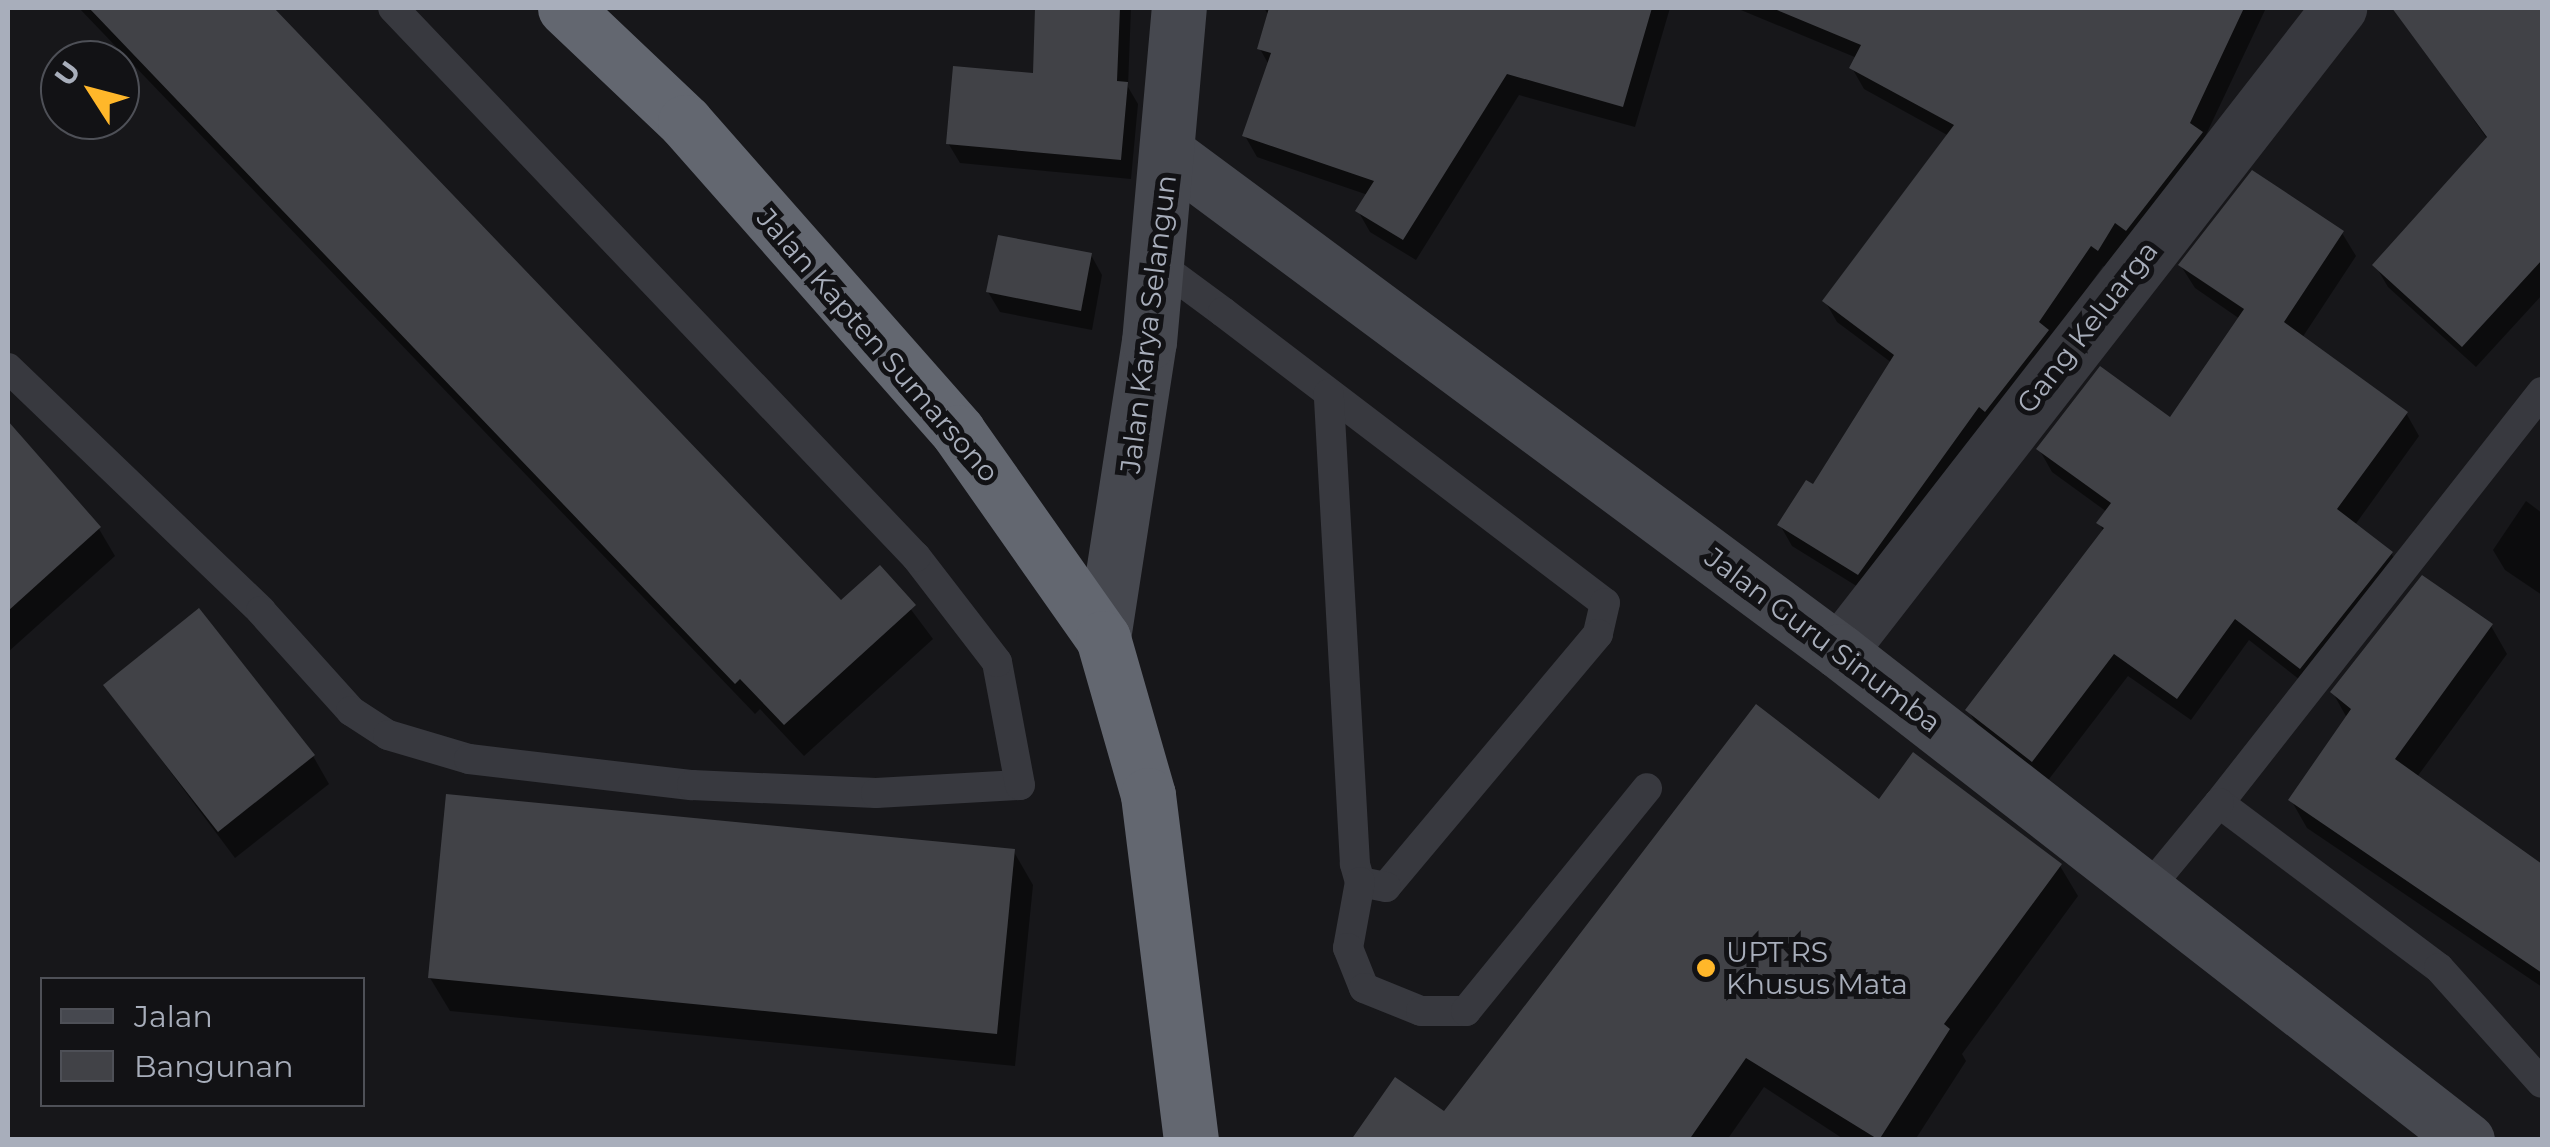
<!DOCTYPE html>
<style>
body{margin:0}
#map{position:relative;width:2550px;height:1147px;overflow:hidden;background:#17171a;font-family:Montserrat,sans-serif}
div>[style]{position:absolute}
.shadow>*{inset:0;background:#0007}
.building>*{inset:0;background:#414247}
.lane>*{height:30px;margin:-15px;padding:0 15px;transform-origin:15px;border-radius:15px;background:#38393f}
.street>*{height:55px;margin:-27.5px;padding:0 27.5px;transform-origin:27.5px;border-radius:27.5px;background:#38393f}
.secondary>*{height:55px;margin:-27.5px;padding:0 27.5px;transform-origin:27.5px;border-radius:27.5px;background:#46484f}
.highway>*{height:55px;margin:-27.5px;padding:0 27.5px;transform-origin:27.5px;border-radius:27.5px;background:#636770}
.dots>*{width:28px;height:28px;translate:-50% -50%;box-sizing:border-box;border:5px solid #121215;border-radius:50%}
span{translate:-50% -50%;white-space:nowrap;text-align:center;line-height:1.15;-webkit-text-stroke:10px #121215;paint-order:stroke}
.street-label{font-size:28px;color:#a8aebb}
.poi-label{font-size:28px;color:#a8aebb}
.left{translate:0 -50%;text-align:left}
.frame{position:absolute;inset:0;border:10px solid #a8aebb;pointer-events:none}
.legend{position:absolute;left:40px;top:977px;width:325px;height:130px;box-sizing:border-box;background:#121215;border:2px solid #4e5057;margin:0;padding:12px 18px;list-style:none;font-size:30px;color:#a8aebb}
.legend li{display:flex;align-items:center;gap:20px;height:50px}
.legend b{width:50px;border:2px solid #4e5057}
.north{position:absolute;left:40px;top:40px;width:100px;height:100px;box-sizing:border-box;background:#121215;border:2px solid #4e5057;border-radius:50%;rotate:306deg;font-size:28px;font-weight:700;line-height:40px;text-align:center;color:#a8aebb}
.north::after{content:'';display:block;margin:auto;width:35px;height:45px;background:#ffb72a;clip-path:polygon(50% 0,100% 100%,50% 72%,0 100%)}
</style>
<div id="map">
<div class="shadow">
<i style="clip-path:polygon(79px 8px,271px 8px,841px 604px,880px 568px,933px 639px,804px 756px,760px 709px,755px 714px)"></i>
<i style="clip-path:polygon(1038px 8px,1131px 8px,1128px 87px,1138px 104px,1131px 179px,960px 163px,948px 143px,1035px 76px)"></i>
<i style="clip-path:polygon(1264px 8px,1670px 8px,1635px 127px,1519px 95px,1416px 260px,1370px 232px,1358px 211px,1368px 195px,1257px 157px,1245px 136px,1269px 65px,1260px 49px,1269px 16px)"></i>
<i style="clip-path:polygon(1736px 8px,2266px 8px,2204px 139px,2111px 270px,2103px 266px,1871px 595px,1792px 546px,1780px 525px,1814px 487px,1892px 363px,1837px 322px,1825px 301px,1949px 136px,1864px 89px,1852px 68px,1857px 58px)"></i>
<i style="clip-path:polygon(2542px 8px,2542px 295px,2476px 367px,2388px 287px,2375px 265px,2488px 140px,2396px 10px)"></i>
<i style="clip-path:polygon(2342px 233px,2356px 256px,2302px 338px,2406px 413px,2419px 436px,2355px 525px,2391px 553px,2404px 576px,2314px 691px,2249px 640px,2191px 720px,2128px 676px,2046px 783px,1982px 733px,1968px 710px,2104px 532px,2099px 523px,2107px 512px,2052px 472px,2039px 449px,2171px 421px,2240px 319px,2195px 288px,2181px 266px)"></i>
<i style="clip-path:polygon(1091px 255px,1102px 275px,1092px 330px,1000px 312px,988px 292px)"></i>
<i style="clip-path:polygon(8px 425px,99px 529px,115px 556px,8px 652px)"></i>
<i style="clip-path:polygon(2526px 501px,2542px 513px,2542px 595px,2505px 570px,2493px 550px)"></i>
<i style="clip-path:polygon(2491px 626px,2507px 654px,2417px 777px,2542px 867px,2542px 987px,2307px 828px,2291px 800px,2347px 718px,2333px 693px)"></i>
<i style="clip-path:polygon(106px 686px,313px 756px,329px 784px,235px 858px)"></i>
<i style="clip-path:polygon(1879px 802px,2060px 866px,2078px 896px,1962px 1054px,1966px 1061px,1915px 1140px,1845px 1140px,1764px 1087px,1727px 1140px,1550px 1140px,1445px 1114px)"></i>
<i style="clip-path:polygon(1014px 852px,1033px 885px,1015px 1066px,450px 1011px,430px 978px)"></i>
</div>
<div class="building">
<i style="clip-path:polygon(89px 8px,274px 8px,841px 600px,880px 565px,916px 605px,784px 725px,740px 679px,735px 684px)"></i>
<i style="clip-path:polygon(1035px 8px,1120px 8px,1117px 81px,1128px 82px,1121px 160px,946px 144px,953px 66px,1033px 73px)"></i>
<i style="clip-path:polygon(1269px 8px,1652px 8px,1623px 107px,1507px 74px,1403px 240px,1355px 211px,1374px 181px,1242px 136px,1271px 53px,1257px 49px)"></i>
<i style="clip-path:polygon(1772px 8px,2244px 8px,2190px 123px,2203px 132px,2126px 231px,2115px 223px,2098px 251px,2091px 246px,2039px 322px,2049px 330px,1985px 412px,1979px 407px,1858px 575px,1777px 525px,1806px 480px,1813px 484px,1894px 355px,1822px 301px,1954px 125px,1849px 68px,1861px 45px)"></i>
<i style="clip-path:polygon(2392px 8px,2542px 8px,2542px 260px,2462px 347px,2372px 265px,2487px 137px)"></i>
<i style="clip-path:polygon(2252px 170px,2344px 231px,2284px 322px,2408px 412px,2337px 509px,2393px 552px,2300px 669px,2235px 619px,2177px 699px,2114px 654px,2032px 762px,1965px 710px,2104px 528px,2096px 523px,2111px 503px,2036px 449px,2100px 366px,2170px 417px,2244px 309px,2178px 265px)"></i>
<i style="clip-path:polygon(998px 235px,1092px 253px,1081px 311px,986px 292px)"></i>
<i style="clip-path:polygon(8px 421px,101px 527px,8px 611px)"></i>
<i style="clip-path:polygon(2422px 575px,2493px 624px,2395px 759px,2542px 864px,2542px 973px,2288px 800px,2351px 709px,2330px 692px)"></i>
<i style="clip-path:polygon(199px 608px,315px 755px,218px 832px,103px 685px)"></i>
<i style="clip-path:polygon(1756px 704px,1879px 799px,1913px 752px,2062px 864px,1944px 1024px,1950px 1029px,1879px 1140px,1746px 1058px,1689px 1140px,1351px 1140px,1395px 1077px,1444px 1111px)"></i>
<i style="clip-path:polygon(446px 794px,1015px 849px,997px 1034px,428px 978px)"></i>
</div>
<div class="lane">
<i style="left:1158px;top:264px;width:81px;rotate:36.4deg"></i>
<i style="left:1223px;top:312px;width:480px;rotate:37.3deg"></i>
<i style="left:1605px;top:603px;width:32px;rotate:103deg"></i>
<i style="left:1598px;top:634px;width:330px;rotate:130deg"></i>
<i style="left:1386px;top:887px;width:26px;rotate:-169deg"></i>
<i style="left:1360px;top:882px;width:19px;rotate:-106deg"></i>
<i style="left:1355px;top:864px;width:471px;rotate:-93.2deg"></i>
<i style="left:8px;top:368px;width:351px;rotate:43.8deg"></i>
<i style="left:261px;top:611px;width:135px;rotate:48deg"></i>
<i style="left:351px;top:711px;width:44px;rotate:33deg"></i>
<i style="left:388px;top:735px;width:84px;rotate:16.5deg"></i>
<i style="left:469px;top:759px;width:225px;rotate:6.7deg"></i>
<i style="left:692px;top:785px;width:184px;rotate:2.5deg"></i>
<i style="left:876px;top:793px;width:144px;rotate:-3.2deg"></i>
<i style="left:1020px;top:785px;width:125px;rotate:-100.6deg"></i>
<i style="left:997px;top:662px;width:133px;rotate:-127.6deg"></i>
<i style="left:916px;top:557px;width:758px;rotate:-133.61deg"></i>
<i style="left:2542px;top:392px;width:523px;rotate:128.16deg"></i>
<i style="left:2219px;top:803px;width:275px;rotate:36.9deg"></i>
<i style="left:2439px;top:968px;width:154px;rotate:48.2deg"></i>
<i style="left:1360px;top:882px;width:67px;rotate:100.3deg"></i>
<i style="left:1348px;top:948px;width:43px;rotate:68.2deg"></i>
<i style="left:1364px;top:988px;width:61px;rotate:22deg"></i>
<i style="left:1421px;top:1011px;width:45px"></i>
<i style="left:1466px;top:1011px;width:287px;rotate:-50.9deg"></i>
<i style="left:2147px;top:890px;width:113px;rotate:-50.4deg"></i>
</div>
<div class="street">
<i style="left:1839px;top:651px;width:815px;rotate:-52.13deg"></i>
</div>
<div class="secondary">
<i style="left:1169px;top:154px;width:834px;rotate:36.57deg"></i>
<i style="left:1839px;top:651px;width:796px;rotate:37.91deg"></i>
<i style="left:1103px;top:638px;width:300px;rotate:-81.2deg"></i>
<i style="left:1149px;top:342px;width:335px;rotate:-84.9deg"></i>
</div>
<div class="highway">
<i style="left:565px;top:8px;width:166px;rotate:43.5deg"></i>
<i style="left:685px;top:122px;width:413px;rotate:48.6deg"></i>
<i style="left:958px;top:432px;width:252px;rotate:54.9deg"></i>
<i style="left:1103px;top:638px;width:163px;rotate:74deg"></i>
<i style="left:1148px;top:795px;width:348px;rotate:82.9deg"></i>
</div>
<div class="dots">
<i style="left:1706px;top:968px;background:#ffb72a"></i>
</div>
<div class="street-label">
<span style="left:1148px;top:324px;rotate:-83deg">Jalan Karya Selangun</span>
<span style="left:2087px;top:327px;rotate:-52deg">Gang Keluarga</span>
<span style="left:878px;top:345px;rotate:49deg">Jalan Kapten Sumarsono</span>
<span style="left:1823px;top:640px;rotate:37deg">Jalan Guru Sinumba</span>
</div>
<div class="poi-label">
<span class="left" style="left:1726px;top:968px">UPT RS<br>Khusus Mata</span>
</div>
<div class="frame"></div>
<ul class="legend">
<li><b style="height:12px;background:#46484f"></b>Jalan</li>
<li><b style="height:28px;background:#414247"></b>Bangunan</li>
</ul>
<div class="north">U</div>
</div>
